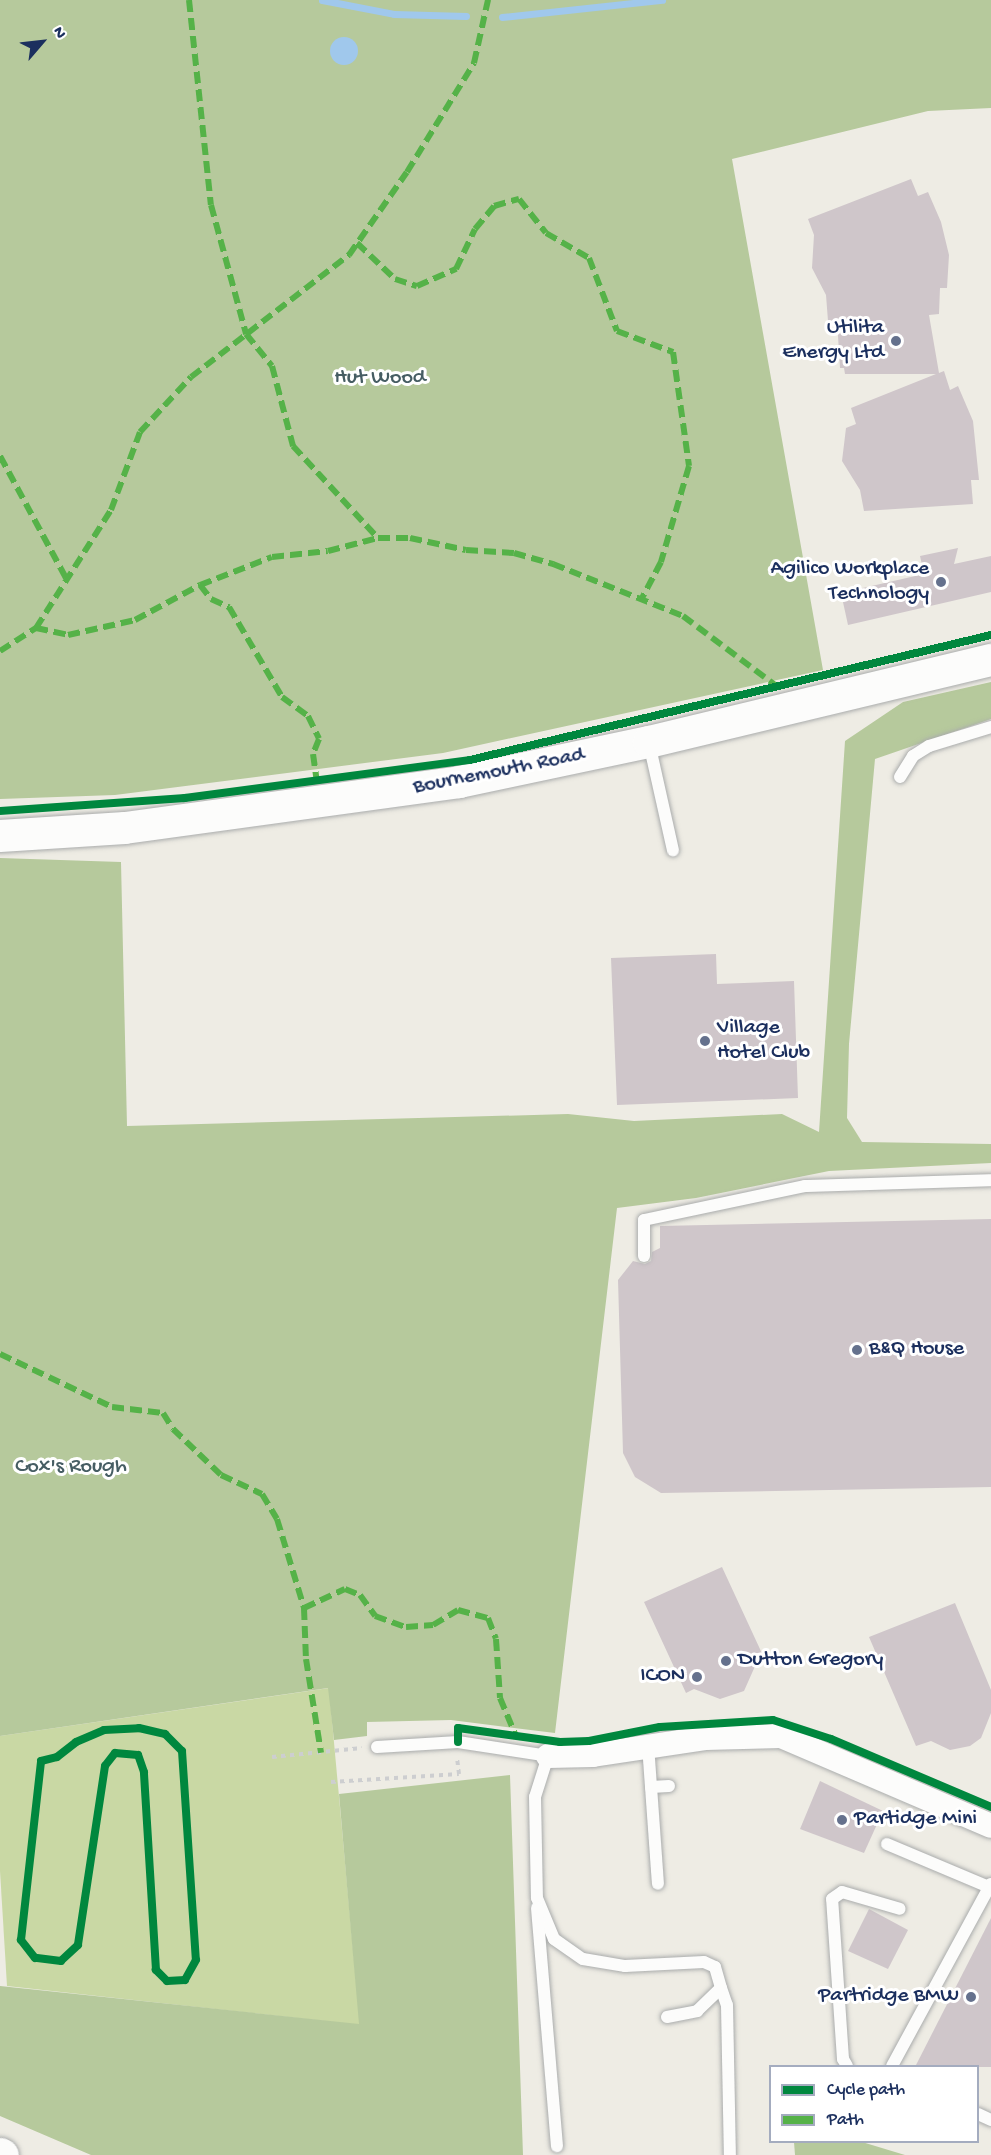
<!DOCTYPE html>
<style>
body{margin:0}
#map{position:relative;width:991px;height:2155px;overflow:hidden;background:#eeece4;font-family:"Gochi Hand",sans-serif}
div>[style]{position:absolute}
.green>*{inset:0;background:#c9d8a4}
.forest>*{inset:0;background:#b6c99c}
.water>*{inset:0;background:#a0c8ec}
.round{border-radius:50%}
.stream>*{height:7px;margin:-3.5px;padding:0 3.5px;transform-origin:3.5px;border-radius:3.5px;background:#a0c8ec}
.building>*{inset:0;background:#cfc6ca}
.path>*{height:4px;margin-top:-2px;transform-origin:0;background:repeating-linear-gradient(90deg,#cdced0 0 4.5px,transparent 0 9px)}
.roads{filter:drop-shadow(0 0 2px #aaacac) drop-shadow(0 0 2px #aaacac)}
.service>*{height:12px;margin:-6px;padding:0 6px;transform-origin:6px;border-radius:6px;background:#fcfcfb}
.minor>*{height:24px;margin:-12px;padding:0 12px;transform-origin:12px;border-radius:12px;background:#fcfcfb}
.tertiary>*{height:32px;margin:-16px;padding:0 16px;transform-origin:16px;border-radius:16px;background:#fcfcfb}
.motorway>*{height:33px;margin:-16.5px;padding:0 16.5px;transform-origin:16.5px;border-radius:16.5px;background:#fcfcfb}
.quiet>*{height:6px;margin-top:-3px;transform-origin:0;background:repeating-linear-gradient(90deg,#55b248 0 12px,transparent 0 18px)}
.cycleway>*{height:8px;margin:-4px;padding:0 4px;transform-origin:4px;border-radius:4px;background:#00873e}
.dots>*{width:16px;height:16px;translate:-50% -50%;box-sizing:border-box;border:3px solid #fff;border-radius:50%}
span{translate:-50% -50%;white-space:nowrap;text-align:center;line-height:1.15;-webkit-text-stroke:6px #fff;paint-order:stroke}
.poi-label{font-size:22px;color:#1b2f5e}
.right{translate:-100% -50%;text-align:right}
.left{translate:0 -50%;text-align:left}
.park-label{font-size:22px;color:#465d63}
.street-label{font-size:22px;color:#1b2f5e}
.legend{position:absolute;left:769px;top:2065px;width:210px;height:78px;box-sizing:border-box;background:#fff;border:2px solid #a4acbf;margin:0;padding:8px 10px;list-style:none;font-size:18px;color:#1b2f5e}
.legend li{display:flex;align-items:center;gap:12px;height:30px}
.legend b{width:30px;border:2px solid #a4acbf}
.north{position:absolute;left:12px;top:12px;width:60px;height:60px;-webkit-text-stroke:4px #fff;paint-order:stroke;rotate:62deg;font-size:16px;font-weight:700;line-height:24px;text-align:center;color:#1b2f5e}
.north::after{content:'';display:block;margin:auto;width:21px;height:27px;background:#1b2f5e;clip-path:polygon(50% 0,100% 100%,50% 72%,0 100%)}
</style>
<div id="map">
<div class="green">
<i style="clip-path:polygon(329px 1688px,360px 2025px,7px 1986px,0 1871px,0 1736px)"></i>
</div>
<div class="forest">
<i style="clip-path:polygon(0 0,991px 0,991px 108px,928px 111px,732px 159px,823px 670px,443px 753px,115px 795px,0 799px)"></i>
<i style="clip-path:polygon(991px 682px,991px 719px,875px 759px,849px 1044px,847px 1118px,862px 1142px,991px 1144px,991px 1163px,829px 1171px,696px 1198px,617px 1208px,555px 1733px,451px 1720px,367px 1722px,367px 1736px,334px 1740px,328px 1688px,0 1736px,0 858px,121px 862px,127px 1126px,568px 1114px,634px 1121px,782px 1114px,819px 1132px,845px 741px,903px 702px)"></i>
<i style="clip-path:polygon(510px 1775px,523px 2155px,91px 2155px,0 2116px,0 1986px,359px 2024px,339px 1794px)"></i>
<i style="clip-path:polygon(794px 2142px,862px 2142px,905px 2155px,795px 2155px)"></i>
</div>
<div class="water">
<i class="round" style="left:330px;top:37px;width:28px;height:28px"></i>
</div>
<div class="stream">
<i style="left:322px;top:0;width:73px;rotate:11deg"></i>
<i style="left:394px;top:14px;width:72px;rotate:1.6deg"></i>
<i style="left:502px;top:17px;width:161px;rotate:-6.1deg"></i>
</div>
<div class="building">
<i style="clip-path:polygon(911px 179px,918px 196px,928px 192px,941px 222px,949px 255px,947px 288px,940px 288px,939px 314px,929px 315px,939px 373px,944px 371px,950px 390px,958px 386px,973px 421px,979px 480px,971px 480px,973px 504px,864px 511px,860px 490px,842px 461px,846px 428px,856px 424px,851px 408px,936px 374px,845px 374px,844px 368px,840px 368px,837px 320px,828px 321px,826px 295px,812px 268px,814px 235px,808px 219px)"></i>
<i style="clip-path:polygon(958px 548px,954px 564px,991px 556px,991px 592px,848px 625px,841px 593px,924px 574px,920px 556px)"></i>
<i style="clip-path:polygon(716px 954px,717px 984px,794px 981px,798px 1098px,617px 1105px,611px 958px)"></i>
<i style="clip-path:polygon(991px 1219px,991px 1487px,661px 1493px,635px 1477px,623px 1453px,618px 1280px,633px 1261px,645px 1264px,651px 1261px,652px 1252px,660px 1248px,660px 1226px)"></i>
<i style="clip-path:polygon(722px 1567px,765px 1660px,756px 1664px,744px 1691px,720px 1699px,694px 1689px,686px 1693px,644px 1602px)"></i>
<i style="clip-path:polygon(955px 1603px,991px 1690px,991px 1713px,981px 1738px,970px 1746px,950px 1750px,931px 1741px,916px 1746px,869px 1637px)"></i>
<i style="clip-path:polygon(820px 1781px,883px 1811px,864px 1853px,800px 1829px)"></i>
<i style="clip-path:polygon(869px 1909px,908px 1930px,888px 1969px,848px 1951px)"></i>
<i style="clip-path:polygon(991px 1918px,991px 2067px,915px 2067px)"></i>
</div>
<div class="path">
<i style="left:272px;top:1757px;width:90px;rotate:-5.7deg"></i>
<i style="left:331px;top:1782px;width:128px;rotate:-3.6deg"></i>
<i style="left:459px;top:1774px;width:16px;rotate:-97deg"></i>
</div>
<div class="roads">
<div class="service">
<i style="left:649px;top:743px;width:110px;rotate:77.4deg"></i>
<i style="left:900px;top:777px;width:25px;rotate:-58deg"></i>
<i style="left:913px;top:756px;width:19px;rotate:-32deg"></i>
<i style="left:929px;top:746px;width:65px;rotate:-17deg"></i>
<i style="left:644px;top:1256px;width:36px;rotate:-90deg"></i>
<i style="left:644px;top:1220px;width:165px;rotate:-11.9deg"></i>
<i style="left:805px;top:1186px;width:186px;rotate:-1.8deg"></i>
<i style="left:648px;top:1745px;width:139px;rotate:85.9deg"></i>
<i style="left:377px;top:1747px;width:81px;rotate:-3.5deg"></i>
<i style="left:458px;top:1742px;width:91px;rotate:8.8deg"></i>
<i style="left:548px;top:1756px;width:43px;rotate:107.6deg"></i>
<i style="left:535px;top:1797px;width:101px;rotate:88.9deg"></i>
<i style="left:537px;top:1898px;width:44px;rotate:67.5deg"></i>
<i style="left:554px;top:1939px;width:35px;rotate:35deg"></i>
<i style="left:583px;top:1959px;width:43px;rotate:9.5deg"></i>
<i style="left:625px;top:1966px;width:79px;rotate:-2.9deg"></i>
<i style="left:704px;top:1962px;width:12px;rotate:24deg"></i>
<i style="left:715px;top:1967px;width:22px;rotate:74deg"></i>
<i style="left:651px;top:1787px;width:18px;rotate:-3deg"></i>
<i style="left:887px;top:1844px;width:113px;rotate:22.9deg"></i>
<i style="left:537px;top:1908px;width:239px;rotate:85.2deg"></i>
<i style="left:667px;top:2017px;width:31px;rotate:-11deg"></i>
<i style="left:697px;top:2011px;width:33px;rotate:-44deg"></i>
<i style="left:721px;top:1988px;width:18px;rotate:71deg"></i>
<i style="left:727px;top:2005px;width:150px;rotate:88.9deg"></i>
<i style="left:847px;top:2066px;width:8px;rotate:-120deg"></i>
<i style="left:843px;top:2059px;width:160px;rotate:-93.9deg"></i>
<i style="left:832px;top:1899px;width:12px;rotate:-35deg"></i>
<i style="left:842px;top:1892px;width:60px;rotate:16.3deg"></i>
<i style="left:892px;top:2066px;width:207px;rotate:-61.5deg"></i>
<i style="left:978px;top:2114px;width:14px;rotate:25deg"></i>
</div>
<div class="minor">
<i style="left:548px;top:1756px;width:45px;rotate:-1.3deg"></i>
<i style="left:593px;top:1755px;width:113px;rotate:-8.6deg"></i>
<i style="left:705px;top:1738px;width:76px;rotate:-1.5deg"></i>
<i style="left:781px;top:1736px;width:228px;rotate:23.2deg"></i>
</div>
<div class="tertiary">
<i style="left:0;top:836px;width:125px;rotate:-3.7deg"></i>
<i style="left:125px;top:828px;width:337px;rotate:-7.8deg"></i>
<i style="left:459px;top:782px;width:194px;rotate:-11.9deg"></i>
<i style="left:649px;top:742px;width:352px;rotate:-13.5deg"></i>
</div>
<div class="motorway">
<i style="left:0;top:2154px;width:2px;rotate:27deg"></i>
</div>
</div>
<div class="quiet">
<i style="left:189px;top:0;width:206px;rotate:83.9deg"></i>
<i style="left:211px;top:205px;width:134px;rotate:74.8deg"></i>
<i style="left:246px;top:334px;width:41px;rotate:50.9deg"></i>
<i style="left:272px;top:366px;width:83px;rotate:75.3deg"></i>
<i style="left:293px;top:446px;width:125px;rotate:47.3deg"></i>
<i style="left:357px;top:243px;width:52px;rotate:43.5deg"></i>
<i style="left:395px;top:279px;width:23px;rotate:18deg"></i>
<i style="left:417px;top:286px;width:43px;rotate:-23.6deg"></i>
<i style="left:456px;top:269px;width:44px;rotate:-64.6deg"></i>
<i style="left:475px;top:229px;width:30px;rotate:-50deg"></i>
<i style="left:494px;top:206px;width:26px;rotate:-16deg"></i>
<i style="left:519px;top:199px;width:43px;rotate:51.5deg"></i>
<i style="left:546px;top:233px;width:50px;rotate:30.2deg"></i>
<i style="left:589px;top:258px;width:78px;rotate:69deg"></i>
<i style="left:617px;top:331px;width:60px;rotate:20.6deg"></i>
<i style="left:673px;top:352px;width:115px;rotate:82deg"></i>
<i style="left:689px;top:466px;width:100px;rotate:106.3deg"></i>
<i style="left:661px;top:562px;width:43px;rotate:117.8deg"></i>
<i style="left:0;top:456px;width:139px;rotate:61.6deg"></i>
<i style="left:200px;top:585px;width:18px;rotate:52deg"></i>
<i style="left:211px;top:599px;width:20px;rotate:24deg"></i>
<i style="left:229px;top:607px;width:104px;rotate:59.5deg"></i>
<i style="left:282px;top:697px;width:32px;rotate:36deg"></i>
<i style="left:308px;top:716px;width:25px;rotate:64deg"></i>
<i style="left:319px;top:739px;width:16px;rotate:112deg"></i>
<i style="left:313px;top:754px;width:27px;rotate:82deg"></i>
<i style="left:36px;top:628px;width:33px;rotate:12deg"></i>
<i style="left:68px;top:635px;width:69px;rotate:-12.6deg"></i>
<i style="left:135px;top:620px;width:74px;rotate:-28.3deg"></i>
<i style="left:200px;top:585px;width:77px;rotate:-21.3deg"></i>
<i style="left:272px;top:557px;width:56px;rotate:-6.1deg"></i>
<i style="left:328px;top:551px;width:52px;rotate:-14.6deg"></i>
<i style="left:378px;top:538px;width:32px"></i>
<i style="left:410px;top:538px;width:57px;rotate:12.1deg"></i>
<i style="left:466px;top:550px;width:48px;rotate:3.6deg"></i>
<i style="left:514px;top:553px;width:41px;rotate:15.8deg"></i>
<i style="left:553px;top:564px;width:140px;rotate:21.8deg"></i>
<i style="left:683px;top:616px;width:119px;rotate:36.8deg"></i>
<i style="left:0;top:651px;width:43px;rotate:-32.6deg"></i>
<i style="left:36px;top:628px;width:140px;rotate:-57.6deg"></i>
<i style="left:111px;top:510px;width:83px;rotate:-69.6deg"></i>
<i style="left:140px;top:432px;width:75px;rotate:-47.2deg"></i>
<i style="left:191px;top:377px;width:200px;rotate:-37.7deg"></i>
<i style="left:349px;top:255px;width:101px;rotate:-55.1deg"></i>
<i style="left:407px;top:172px;width:128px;rotate:-58.4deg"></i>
<i style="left:474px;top:63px;width:65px;rotate:-77.5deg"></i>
<i style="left:0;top:1354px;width:124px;rotate:25.3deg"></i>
<i style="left:112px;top:1407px;width:51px;rotate:6.7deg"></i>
<i style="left:163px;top:1413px;width:19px;rotate:58deg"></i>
<i style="left:173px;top:1429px;width:66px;rotate:43.8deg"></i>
<i style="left:221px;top:1475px;width:45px;rotate:24.9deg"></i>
<i style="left:262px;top:1494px;width:29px;rotate:59deg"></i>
<i style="left:277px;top:1519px;width:93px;rotate:73.1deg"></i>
<i style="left:304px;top:1608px;width:51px;rotate:87.8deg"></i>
<i style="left:306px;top:1659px;width:95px;rotate:80.9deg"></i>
<i style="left:304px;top:1608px;width:45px;rotate:-24.9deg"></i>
<i style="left:345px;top:1589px;width:16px;rotate:22deg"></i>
<i style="left:360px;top:1595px;width:26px;rotate:54deg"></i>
<i style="left:375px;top:1616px;width:33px;rotate:20deg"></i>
<i style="left:406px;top:1627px;width:27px;rotate:-4deg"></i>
<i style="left:433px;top:1625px;width:29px;rotate:-31deg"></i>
<i style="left:458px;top:1610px;width:31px;rotate:15deg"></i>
<i style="left:488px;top:1618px;width:22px;rotate:69deg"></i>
<i style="left:496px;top:1639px;width:59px;rotate:86.1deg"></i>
<i style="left:500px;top:1698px;width:41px;rotate:67.2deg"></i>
</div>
<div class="cycleway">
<i style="left:0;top:811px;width:185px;rotate:-4deg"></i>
<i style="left:185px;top:798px;width:288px;rotate:-7.6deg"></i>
<i style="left:470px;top:760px;width:536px;rotate:-13.49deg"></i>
<i style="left:139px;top:1728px;width:27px;rotate:13deg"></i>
<i style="left:165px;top:1734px;width:24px;rotate:45deg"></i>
<i style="left:182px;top:1751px;width:209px;rotate:86.2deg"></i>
<i style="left:196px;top:1960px;width:23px;rotate:119deg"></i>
<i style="left:185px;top:1980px;width:18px;rotate:177deg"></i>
<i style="left:167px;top:1981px;width:16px;rotate:-135deg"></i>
<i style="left:156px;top:1970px;width:198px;rotate:-93.5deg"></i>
<i style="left:144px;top:1772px;width:18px;rotate:-109deg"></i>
<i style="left:138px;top:1755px;width:23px;rotate:-175deg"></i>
<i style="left:115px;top:1753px;width:16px;rotate:128deg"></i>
<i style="left:105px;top:1766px;width:181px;rotate:98.6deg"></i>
<i style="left:78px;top:1945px;width:23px;rotate:137deg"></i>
<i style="left:61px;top:1961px;width:26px;rotate:-173deg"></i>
<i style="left:35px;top:1958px;width:23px;rotate:-128deg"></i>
<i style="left:21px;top:1940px;width:180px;rotate:-83.6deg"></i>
<i style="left:41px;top:1761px;width:16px;rotate:-14deg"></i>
<i style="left:57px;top:1757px;width:24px;rotate:-38deg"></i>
<i style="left:76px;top:1742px;width:30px;rotate:-23deg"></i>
<i style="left:104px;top:1730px;width:35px;rotate:-3deg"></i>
<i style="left:458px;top:1742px;width:14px;rotate:-90deg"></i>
<i style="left:458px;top:1728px;width:103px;rotate:7.8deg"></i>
<i style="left:560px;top:1742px;width:29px;rotate:-2deg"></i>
<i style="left:589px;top:1741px;width:72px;rotate:-11.2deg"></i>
<i style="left:660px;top:1727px;width:113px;rotate:-3.5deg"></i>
<i style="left:773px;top:1720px;width:61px;rotate:18.1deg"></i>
<i style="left:831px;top:1739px;width:174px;rotate:23deg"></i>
</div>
<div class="dots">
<i style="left:896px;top:341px;background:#65718d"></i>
<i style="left:941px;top:582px;background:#65718d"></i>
<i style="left:705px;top:1041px;background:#65718d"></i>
<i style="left:857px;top:1350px;background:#65718d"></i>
<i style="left:726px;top:1661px;background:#65718d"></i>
<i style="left:697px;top:1677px;background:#65718d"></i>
<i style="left:842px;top:1820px;background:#65718d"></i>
<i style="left:971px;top:1997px;background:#65718d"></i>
</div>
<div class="poi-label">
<span class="right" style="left:884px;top:341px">Utilita<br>Energy Ltd</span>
<span class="right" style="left:929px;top:582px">Agilico Workplace<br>Technology</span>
<span class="left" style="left:717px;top:1041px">Village<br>Hotel Club</span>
<span class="left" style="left:869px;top:1350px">B&amp;Q House</span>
<span class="left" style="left:738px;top:1661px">Dutton Gregory</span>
<span class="right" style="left:685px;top:1677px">ICON</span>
<span class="left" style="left:854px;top:1820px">Partidge Mini</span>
<span class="right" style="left:959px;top:1997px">Partridge BMW</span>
</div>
<div class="park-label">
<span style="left:380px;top:379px">Hut Wood</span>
<span style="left:71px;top:1468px">Cox's Rough</span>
</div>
<div class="street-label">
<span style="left:499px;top:772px;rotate:-11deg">Bournemouth Road</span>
</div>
<ul class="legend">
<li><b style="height:8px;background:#00873e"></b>Cycle path</li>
<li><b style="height:8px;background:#55b248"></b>Path</li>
</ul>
<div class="north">N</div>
</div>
